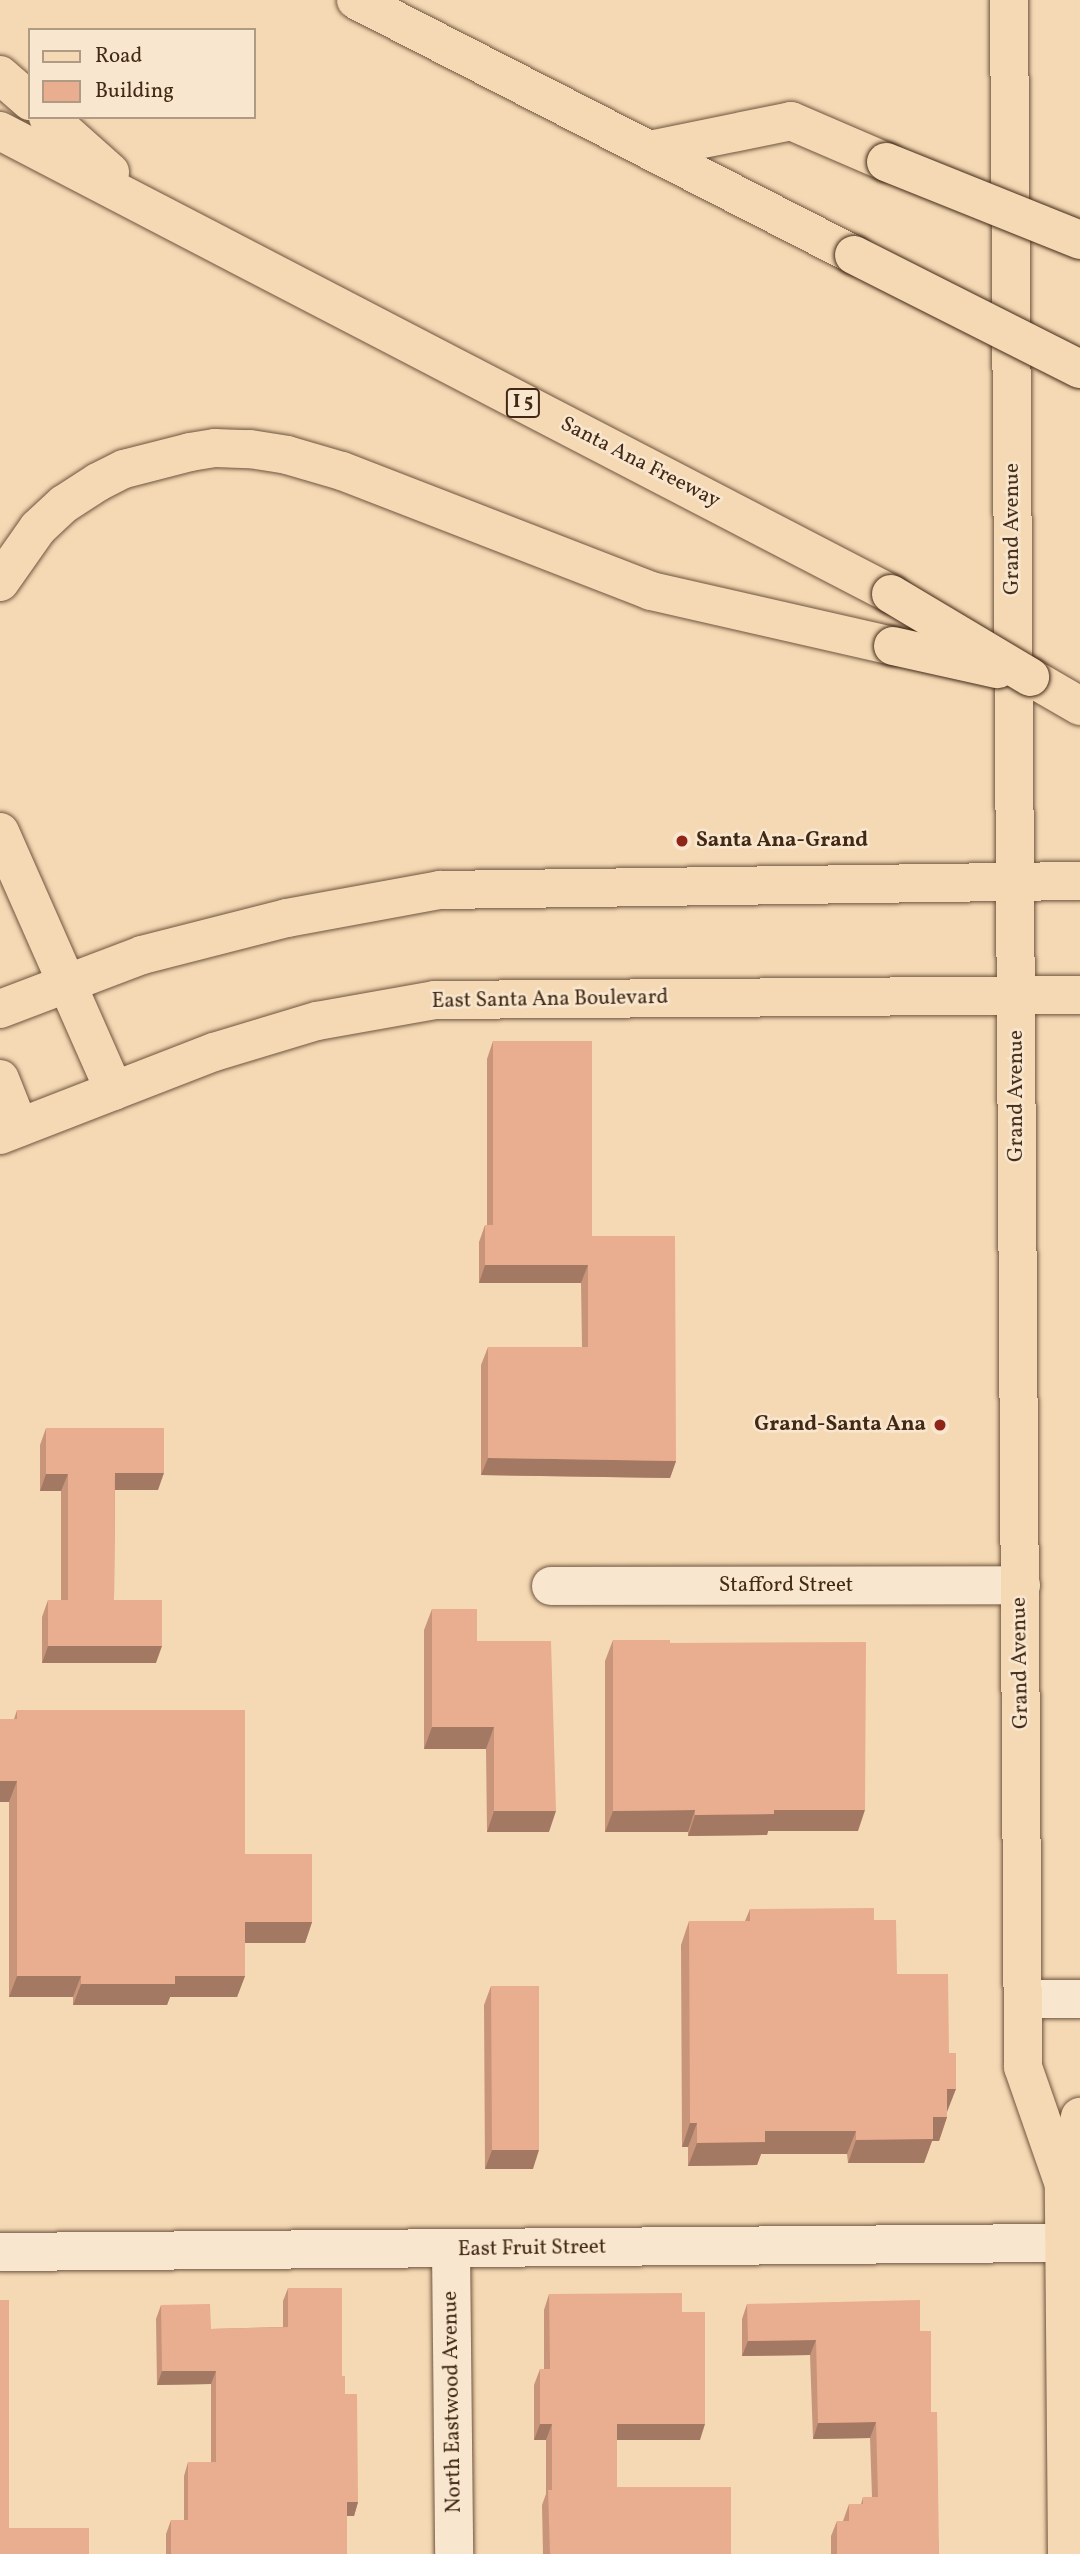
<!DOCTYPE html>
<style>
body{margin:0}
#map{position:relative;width:1080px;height:2554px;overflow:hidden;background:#f5d9b4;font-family:Vollkorn,serif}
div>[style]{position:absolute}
.roads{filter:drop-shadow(0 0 2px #6f553e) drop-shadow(0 0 2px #6f553e)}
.minor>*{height:38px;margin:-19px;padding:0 19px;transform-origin:19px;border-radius:19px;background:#f8e6ce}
.major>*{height:38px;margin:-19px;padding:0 19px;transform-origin:19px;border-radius:19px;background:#f5d9b4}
.highway>*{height:38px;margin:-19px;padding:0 19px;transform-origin:19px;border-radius:19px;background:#f5d9b4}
.bridges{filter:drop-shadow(0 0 2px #422916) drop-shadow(0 0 2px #422916)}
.highway-bridge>*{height:38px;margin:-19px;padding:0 19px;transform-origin:19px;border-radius:19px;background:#f5d9b4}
.wall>*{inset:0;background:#c8957b}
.shaded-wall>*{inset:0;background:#a37964}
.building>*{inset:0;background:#e9ad8f}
.dots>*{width:19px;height:19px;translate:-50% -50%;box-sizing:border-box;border:4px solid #f8e6ce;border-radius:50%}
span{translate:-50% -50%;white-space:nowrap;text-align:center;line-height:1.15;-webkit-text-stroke:5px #f8e6ce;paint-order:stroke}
.shield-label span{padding:2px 5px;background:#f8e6ce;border:2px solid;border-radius:5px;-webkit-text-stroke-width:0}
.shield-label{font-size:19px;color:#422916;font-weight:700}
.street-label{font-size:21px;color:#422916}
.poi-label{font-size:21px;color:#422916;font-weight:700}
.left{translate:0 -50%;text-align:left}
.right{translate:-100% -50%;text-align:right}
.legend{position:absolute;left:28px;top:28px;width:228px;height:91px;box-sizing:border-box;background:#f8e6ce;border:2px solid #af9a84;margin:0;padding:9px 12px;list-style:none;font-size:21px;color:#422916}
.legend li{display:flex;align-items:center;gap:14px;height:35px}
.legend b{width:35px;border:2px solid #af9a84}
</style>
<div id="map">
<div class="roads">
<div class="minor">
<i style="left:551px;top:1586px;width:470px;rotate:-0.1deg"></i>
<i style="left:1023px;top:1999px;width:57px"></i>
<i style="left:451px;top:2250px;width:304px;rotate:89.4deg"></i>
<i style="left:0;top:2252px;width:1063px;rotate:-0.49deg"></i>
</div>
<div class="major">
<i style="left:1009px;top:0;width:2067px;rotate:89.61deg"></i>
<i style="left:1023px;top:2067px;width:125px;rotate:70.8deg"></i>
<i style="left:0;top:1009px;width:152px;rotate:-20.8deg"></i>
<i style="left:142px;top:955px;width:150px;rotate:-14.3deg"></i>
<i style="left:287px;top:918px;width:156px;rotate:-10.4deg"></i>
<i style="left:440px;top:890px;width:640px;rotate:-0.81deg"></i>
<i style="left:0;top:1135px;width:230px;rotate:-21.2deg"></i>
<i style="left:214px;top:1052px;width:108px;rotate:-16.8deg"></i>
<i style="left:317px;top:1021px;width:120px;rotate:-10.1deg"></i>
<i style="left:435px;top:1000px;width:645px;rotate:-0.44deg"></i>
<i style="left:1067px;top:2554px;width:369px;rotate:-90.5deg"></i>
<i style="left:1064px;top:2185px;width:70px;rotate:-76.8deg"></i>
</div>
<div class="highway">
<i style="left:356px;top:0;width:559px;rotate:27.11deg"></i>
<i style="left:0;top:75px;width:40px;rotate:41deg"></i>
<i style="left:48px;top:117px;width:83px;rotate:41.6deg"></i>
<i style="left:0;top:131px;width:1004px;rotate:27.46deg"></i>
<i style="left:649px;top:150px;width:145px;rotate:-11.5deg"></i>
<i style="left:791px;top:121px;width:103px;rotate:23.3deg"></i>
<i style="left:0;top:582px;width:66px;rotate:-54.9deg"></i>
<i style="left:38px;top:528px;width:35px;rotate:-43deg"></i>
<i style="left:64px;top:504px;width:40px;rotate:-32.9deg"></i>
<i style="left:98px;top:482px;width:29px;rotate:-27deg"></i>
<i style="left:124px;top:469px;width:68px;rotate:-14.4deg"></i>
<i style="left:190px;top:452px;width:25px;rotate:-9deg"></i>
<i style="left:215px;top:448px;width:35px;rotate:2deg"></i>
<i style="left:250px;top:449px;width:37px;rotate:9deg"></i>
<i style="left:287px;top:455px;width:57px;rotate:16.2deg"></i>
<i style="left:342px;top:471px;width:331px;rotate:21.2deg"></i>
<i style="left:651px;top:591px;width:248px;rotate:12.8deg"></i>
<i style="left:1030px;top:677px;width:58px;rotate:30.1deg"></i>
<i style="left:0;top:832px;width:283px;rotate:66.2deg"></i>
<i style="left:0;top:1079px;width:52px;rotate:68.4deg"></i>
</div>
</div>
<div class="bridges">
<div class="highway-bridge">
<i style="left:886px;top:162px;width:209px;rotate:21.9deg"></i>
<i style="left:854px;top:255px;width:253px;rotate:26.8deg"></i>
<i style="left:891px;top:594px;width:162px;rotate:30.8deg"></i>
<i style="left:893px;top:646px;width:107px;rotate:12.5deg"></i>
</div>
</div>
<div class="wall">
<i style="clip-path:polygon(493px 1041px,592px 1236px,676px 1461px,670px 1478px,481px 1475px,481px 1365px,488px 1347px,582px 1347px,581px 1283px,479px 1283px,479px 1242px,485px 1225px,487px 1225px,487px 1059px)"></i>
<i style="clip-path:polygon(46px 1428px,158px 1490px,115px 1490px,114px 1600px,156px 1663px,42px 1663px,42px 1617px,48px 1600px,61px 1600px,61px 1491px,40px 1491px,40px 1445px)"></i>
<i style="clip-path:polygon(432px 1609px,477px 1641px,549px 1832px,487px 1832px,486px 1749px,424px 1749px,424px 1630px)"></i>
<i style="clip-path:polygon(613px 1640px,670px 1643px,858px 1831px,768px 1831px,767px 1835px,688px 1836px,688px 1832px,605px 1832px,605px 1661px)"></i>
<i style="clip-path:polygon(17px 1710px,245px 1854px,312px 1922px,305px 1943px,245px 1943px,245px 1976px,237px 1997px,170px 1997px,167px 2005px,73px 2005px,73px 1997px,9px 1997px,9px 1802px,0 1802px,14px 1719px)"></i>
<i style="clip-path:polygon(750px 1909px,874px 1920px,897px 1974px,947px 2112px,947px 2117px,939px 2141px,932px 2141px,924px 2163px,848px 2163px,847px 2154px,761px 2154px,757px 2165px,688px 2166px,688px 2147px,682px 2147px,681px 1945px,689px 1921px,745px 1921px)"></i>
<i style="clip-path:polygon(491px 1986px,533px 2169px,485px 2169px,484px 2005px)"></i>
<i style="clip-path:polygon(288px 2288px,342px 2376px,345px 2394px,358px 2502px,354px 2516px,347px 2516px,347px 2554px,166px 2554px,166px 2534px,171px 2520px,184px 2520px,184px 2476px,188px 2462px,211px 2462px,211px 2384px,157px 2385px,156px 2319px,161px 2305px,211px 2329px,283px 2327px,283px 2301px)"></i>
<i style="clip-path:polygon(549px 2294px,682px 2312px,700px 2440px,617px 2440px,617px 2487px,731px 2554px,543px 2554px,542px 2505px,546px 2494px,546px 2440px,534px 2440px,534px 2385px,540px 2369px,544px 2369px,544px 2310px)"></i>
<i style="clip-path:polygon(747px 2304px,920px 2331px,931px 2412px,939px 2554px,831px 2554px,831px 2536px,837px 2521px,843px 2521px,849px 2504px,861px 2504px,863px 2497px,872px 2497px,870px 2438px,813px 2439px,810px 2355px,742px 2356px,742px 2319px)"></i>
</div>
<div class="shaded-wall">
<i style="clip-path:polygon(485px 1265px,588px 1265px,581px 1283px,479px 1283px)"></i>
<i style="clip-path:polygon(488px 1458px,676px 1461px,670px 1478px,481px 1475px)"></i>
<i style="clip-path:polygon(115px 1473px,164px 1473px,158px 1490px,109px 1490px)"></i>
<i style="clip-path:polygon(46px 1474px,68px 1474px,61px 1491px,40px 1491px)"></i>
<i style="clip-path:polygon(48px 1646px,162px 1646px,156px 1663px,42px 1663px)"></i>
<i style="clip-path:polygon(432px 1727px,494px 1727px,486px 1749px,424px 1749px)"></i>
<i style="clip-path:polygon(0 1781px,17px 1781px,9px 1802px,0 1802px)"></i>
<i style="clip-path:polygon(695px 1810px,688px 1832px,605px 1832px,613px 1811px)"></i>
<i style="clip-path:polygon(774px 1810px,865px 1810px,858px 1831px,768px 1831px,767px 1835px,688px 1836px,695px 1815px)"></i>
<i style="clip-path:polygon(494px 1811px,556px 1811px,549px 1832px,487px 1832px)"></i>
<i style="clip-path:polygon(245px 1922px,312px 1922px,305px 1943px,237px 1943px)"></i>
<i style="clip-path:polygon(17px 1976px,81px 1976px,73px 1997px,9px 1997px)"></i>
<i style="clip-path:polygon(175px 1976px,245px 1976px,237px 1997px,170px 1997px,167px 2005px,73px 2005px,81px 1984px)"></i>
<i style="clip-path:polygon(947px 2089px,956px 2089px,947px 2112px)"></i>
<i style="clip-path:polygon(933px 2117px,947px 2117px,939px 2141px,932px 2141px,924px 2163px,848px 2163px,856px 2140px)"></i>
<i style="clip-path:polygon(690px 2123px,697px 2123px,688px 2147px,682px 2147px)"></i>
<i style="clip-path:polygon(765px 2131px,856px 2131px,847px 2154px,761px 2154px,757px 2165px,688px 2166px,697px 2143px)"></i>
<i style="clip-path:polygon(492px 2150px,539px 2150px,533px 2169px,485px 2169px)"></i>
<i style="clip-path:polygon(816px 2340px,810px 2355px,742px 2356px,748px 2341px)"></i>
<i style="clip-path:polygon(162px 2371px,216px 2371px,211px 2384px,157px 2385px)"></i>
<i style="clip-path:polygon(876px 2422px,870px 2438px,813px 2439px,818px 2423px)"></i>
<i style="clip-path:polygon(540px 2424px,552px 2424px,546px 2440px,534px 2440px)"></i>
<i style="clip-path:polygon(617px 2424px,705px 2424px,700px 2440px,612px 2440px)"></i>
<i style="clip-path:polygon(347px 2502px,358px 2502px,354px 2516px,342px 2516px)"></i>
</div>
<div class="building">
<i style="clip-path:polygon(493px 1041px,592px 1041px,592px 1236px,675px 1236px,676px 1461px,488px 1458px,488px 1347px,588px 1347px,588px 1265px,485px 1265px,485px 1225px,493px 1225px)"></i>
<i style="clip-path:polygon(46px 1428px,164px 1428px,164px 1473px,115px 1473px,114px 1600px,162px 1600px,162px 1646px,48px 1646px,48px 1600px,68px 1600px,68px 1474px,46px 1474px)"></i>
<i style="clip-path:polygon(432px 1609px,477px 1609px,477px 1641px,551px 1641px,556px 1811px,494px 1811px,494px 1727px,432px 1727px)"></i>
<i style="clip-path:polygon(613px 1640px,670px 1640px,670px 1643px,866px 1642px,865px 1810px,774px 1810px,774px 1814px,695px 1815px,695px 1810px,613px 1811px)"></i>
<i style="clip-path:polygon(17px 1710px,245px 1710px,245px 1854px,312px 1854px,312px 1922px,245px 1922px,245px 1976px,175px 1976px,175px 1984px,81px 1984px,81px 1976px,17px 1976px,17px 1781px,0 1781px,0 1719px,17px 1719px)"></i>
<i style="clip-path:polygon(874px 1908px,874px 1920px,896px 1920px,897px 1974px,948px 1974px,949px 2053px,956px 2053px,956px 2089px,947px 2089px,947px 2117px,933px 2117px,933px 2139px,856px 2140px,856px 2131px,765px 2131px,765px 2142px,697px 2143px,697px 2123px,690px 2123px,689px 1921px,750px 1921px,750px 1909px)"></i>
<i style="clip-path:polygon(491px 1986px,539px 1986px,539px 2150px,492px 2150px)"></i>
<i style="clip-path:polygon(288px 2288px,342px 2288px,342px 2376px,345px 2376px,345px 2394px,357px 2394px,358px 2502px,347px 2502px,347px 2554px,171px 2554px,171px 2520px,188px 2520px,188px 2462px,216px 2462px,216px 2371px,162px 2371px,161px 2305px,210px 2304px,211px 2329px,288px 2327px)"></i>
<i style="clip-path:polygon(682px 2293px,682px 2312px,705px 2312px,705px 2424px,617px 2424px,617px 2487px,731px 2487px,731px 2554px,550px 2554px,548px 2490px,552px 2490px,552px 2424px,540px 2424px,540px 2369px,550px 2369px,549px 2294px)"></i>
<i style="clip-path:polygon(0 2300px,9px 2300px,9px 2528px,89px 2528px,89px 2554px,0 2554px)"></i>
<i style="clip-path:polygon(920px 2300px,920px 2331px,931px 2331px,931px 2412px,937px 2412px,939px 2554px,837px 2554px,837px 2521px,849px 2521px,849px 2504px,863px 2504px,863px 2497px,878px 2497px,876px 2422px,818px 2423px,816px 2340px,748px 2341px,747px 2304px)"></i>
</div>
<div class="dots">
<i style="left:682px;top:841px;background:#8f2418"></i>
<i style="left:940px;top:1425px;background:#8f2418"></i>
</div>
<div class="shield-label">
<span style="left:523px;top:403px">I 5</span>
</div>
<div class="street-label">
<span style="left:640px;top:463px;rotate:27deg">Santa Ana Freeway</span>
<span style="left:1013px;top:529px;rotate:-90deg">Grand Avenue</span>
<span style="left:550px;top:1000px;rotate:-1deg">East Santa Ana Boulevard</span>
<span style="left:1017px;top:1096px;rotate:-90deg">Grand Avenue</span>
<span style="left:786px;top:1586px">Stafford Street</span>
<span style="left:1021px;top:1663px;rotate:-91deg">Grand Avenue</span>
<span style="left:532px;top:2249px;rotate:-1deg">East Fruit Street</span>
<span style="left:453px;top:2402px;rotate:-91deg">North Eastwood Avenue</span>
</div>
<div class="poi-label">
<span class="left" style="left:696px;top:841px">Santa Ana-Grand</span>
<span class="right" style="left:926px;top:1425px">Grand-Santa Ana</span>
</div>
<ul class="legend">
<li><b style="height:9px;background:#f5d9b4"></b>Road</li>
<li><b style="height:19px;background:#e9ad8f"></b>Building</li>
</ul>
</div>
